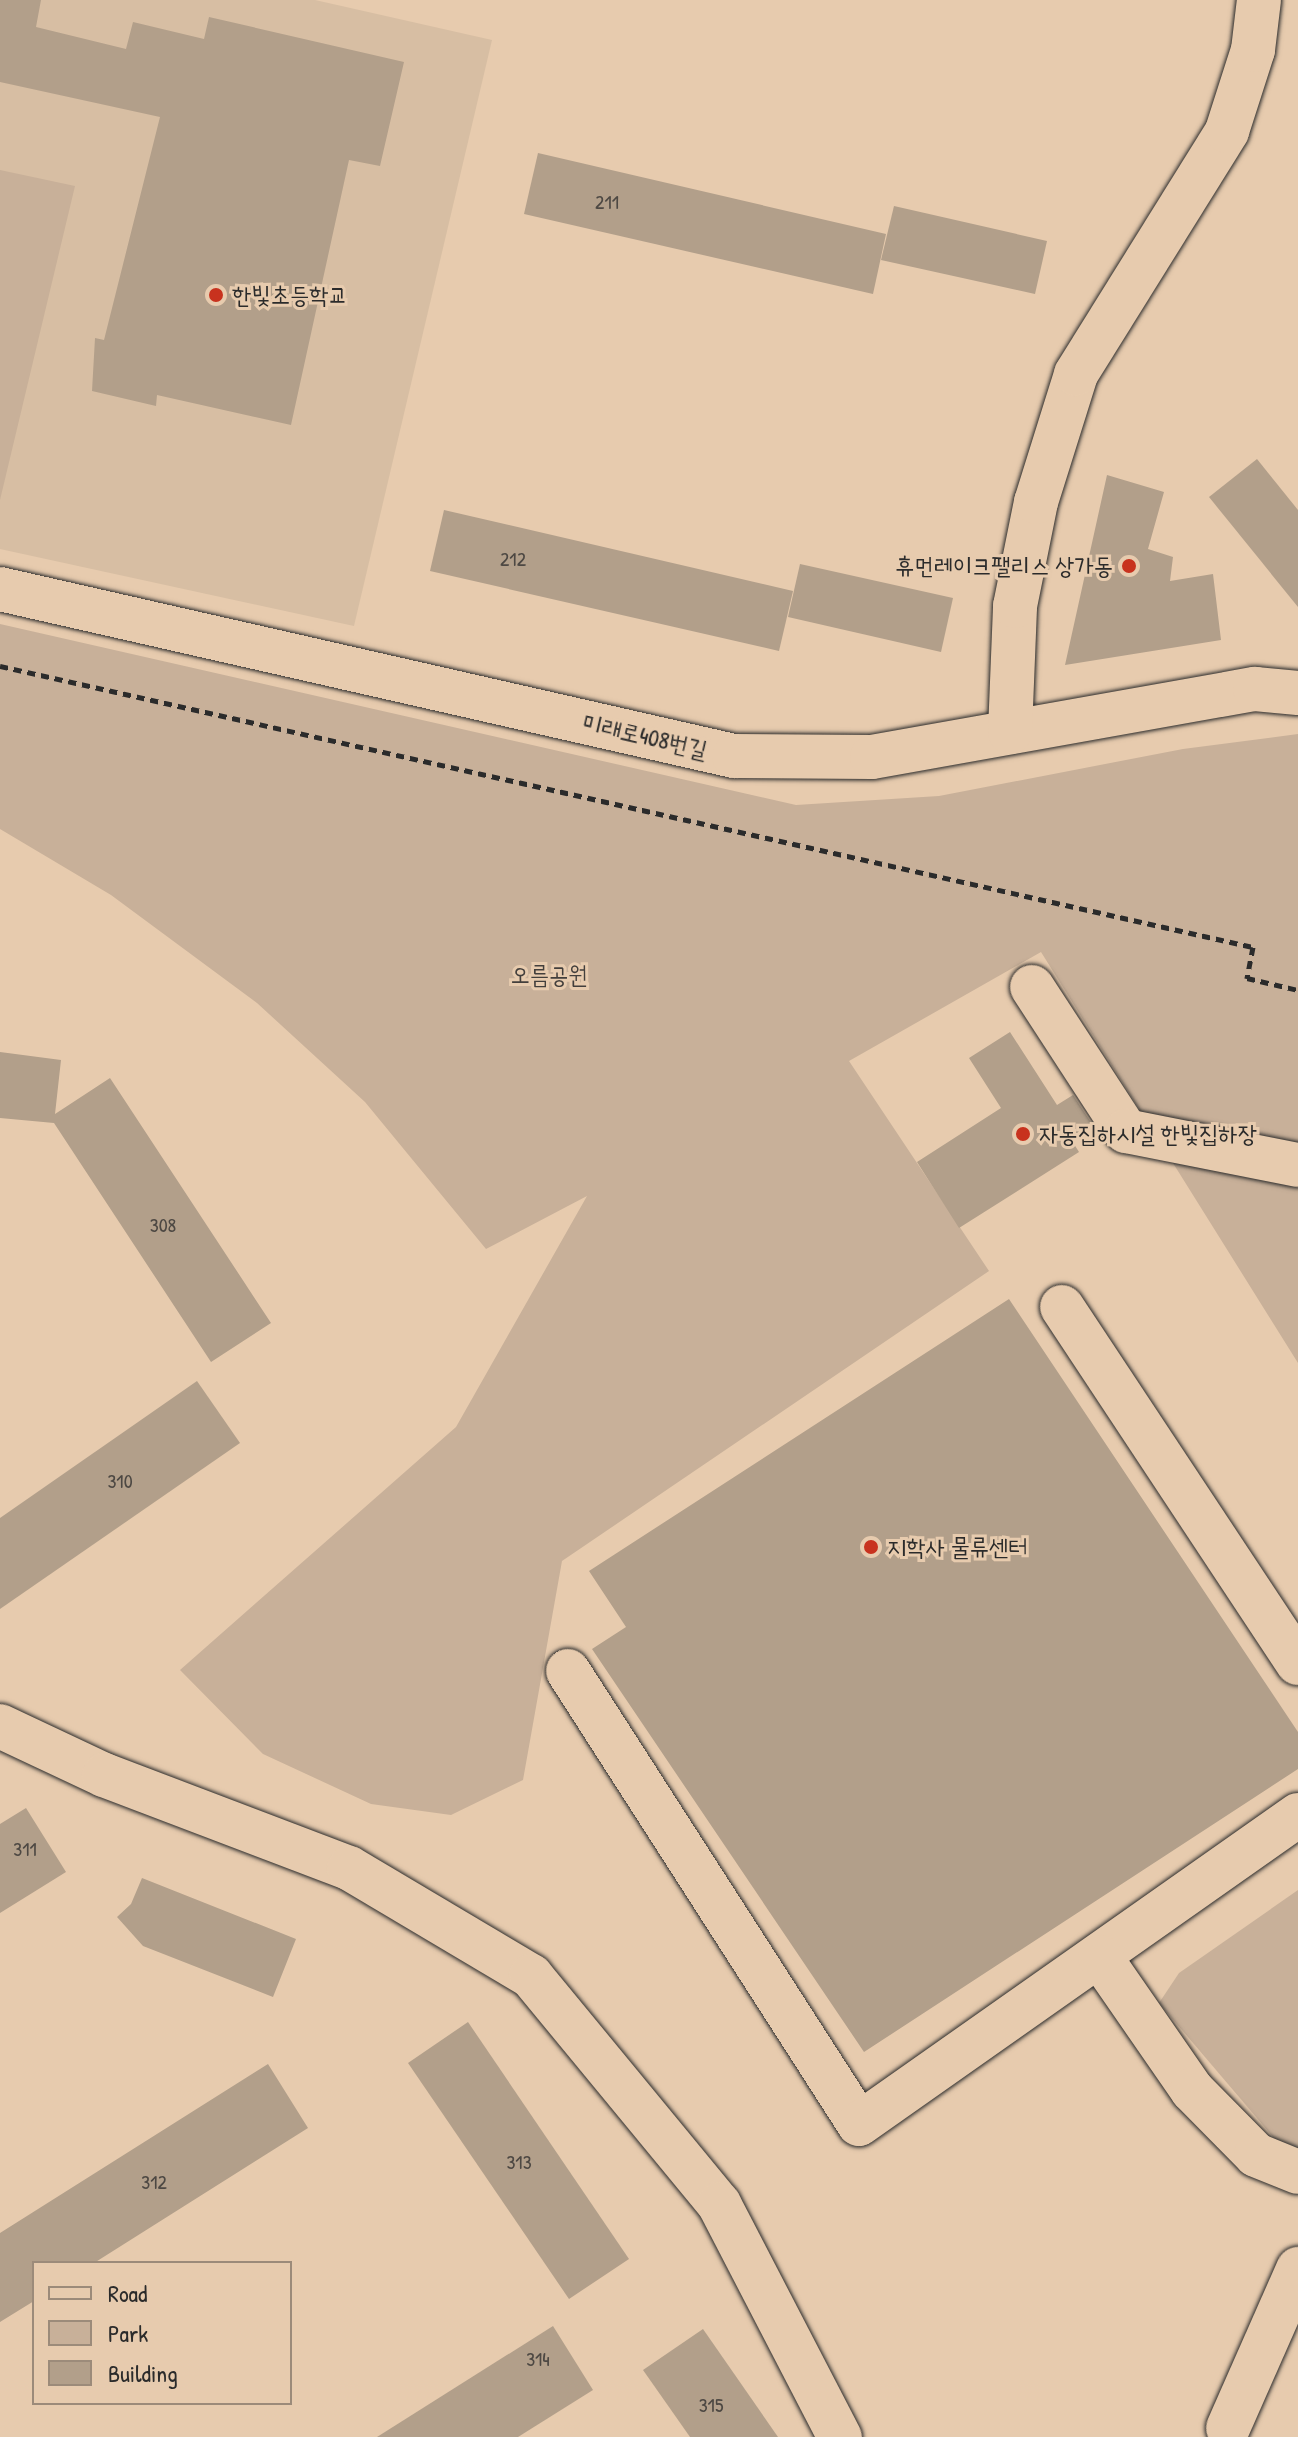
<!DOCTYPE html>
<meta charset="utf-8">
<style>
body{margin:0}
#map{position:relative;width:1298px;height:2437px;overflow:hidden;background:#e7cbae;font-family:"Patrick Hand","Poor Story",sans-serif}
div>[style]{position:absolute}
.built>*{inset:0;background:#d7bea3}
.green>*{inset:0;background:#c8b099}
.building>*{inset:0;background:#b29f8a}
.path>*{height:5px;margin-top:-2.5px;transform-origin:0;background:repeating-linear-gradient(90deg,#2b2b2b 0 8px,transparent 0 14px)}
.roads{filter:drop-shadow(0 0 2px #2b2b2b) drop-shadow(0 0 2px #2b2b2b)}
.minor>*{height:44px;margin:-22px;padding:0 22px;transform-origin:22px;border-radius:22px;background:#e7cbae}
.dots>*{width:22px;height:22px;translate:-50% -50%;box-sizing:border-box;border:4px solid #e7cbae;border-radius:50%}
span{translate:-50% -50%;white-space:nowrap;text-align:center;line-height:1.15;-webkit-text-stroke:6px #e7cbae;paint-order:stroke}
.number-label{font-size:20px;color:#4d4843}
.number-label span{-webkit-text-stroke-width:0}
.poi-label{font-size:24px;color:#2b2b2b}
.left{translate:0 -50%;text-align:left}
.right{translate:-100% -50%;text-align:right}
.street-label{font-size:24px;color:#2b2b2b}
.park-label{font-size:24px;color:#433f3c}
.legend{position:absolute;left:32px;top:2261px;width:260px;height:144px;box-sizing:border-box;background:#e7cbae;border:2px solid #9c8b7a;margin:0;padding:10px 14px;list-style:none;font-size:24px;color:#2b2b2b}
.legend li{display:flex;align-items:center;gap:16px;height:40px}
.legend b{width:40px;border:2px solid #9c8b7a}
</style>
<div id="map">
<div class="built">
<i style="clip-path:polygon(0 0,315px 0,492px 40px,354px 626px,0 549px)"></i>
</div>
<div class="green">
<i style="clip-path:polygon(0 170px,75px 186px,0 500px)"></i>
<i style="clip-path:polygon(0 624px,796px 805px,939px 796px,1183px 749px,1298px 734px,1298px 1363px,1041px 952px,849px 1061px,989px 1271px,562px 1561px,523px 1780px,451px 1815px,371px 1804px,263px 1754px,180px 1670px,456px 1427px,587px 1196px,486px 1249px,365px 1102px,257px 1003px,111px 895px,0 829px)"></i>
<i style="clip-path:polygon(1298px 1890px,1298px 2148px,1279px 2144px,1159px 2003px,1179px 1973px)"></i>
</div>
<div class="building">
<i style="clip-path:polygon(0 0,41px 0,36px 27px,126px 49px,133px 22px,204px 39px,209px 17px,404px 62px,380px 166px,349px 160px,291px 425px,157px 395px,156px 406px,92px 391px,95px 338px,104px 340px,160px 117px,0 82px)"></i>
<i style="clip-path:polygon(538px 153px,886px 234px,873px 294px,524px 214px)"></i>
<i style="clip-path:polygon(894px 206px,1047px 241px,1035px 294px,881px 260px)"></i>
<i style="clip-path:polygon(1257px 459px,1298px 510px,1298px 607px,1209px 497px)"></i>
<i style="clip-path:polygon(1107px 475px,1164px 492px,1148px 549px,1173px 557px,1170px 581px,1213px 574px,1221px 640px,1065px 665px)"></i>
<i style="clip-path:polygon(444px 510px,793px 591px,779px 651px,430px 571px)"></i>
<i style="clip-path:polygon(800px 564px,953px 598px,941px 652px,788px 617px)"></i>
<i style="clip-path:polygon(1010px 1032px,1057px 1105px,1073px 1095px,1094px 1127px,1072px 1141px,1079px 1152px,959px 1228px,917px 1162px,1001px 1108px,969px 1058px)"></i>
<i style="clip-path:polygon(0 1052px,61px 1060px,55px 1114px,110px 1078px,271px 1323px,211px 1362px,54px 1123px,0 1118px)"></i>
<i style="clip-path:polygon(1009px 1299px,1298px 1732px,1298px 1769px,864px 2052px,592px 1649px,626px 1627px,589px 1571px)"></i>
<i style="clip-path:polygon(197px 1381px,240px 1443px,0 1609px,0 1518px)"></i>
<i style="clip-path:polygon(26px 1808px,66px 1872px,0 1913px,0 1824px)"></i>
<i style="clip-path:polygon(142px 1878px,296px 1939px,273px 1997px,143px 1946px,117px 1917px,131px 1904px)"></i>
<i style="clip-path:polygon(468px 2022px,629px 2259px,569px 2299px,408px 2063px)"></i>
<i style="clip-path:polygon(268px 2064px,308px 2128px,94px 2263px,34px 2263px,34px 2301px,0 2322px,0 2233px)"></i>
<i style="clip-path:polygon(553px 2326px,593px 2390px,518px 2437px,377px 2437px)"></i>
<i style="clip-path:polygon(703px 2329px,778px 2437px,690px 2437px,643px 2370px)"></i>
</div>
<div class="path">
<i style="left:0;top:666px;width:1284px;rotate:12.64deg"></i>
<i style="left:1253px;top:947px;width:32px;rotate:101deg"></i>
<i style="left:1247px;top:978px;width:52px;rotate:13.2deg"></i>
</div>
<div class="roads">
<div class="minor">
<i style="left:0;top:589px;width:753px;rotate:12.82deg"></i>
<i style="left:734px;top:756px;width:138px;rotate:0.4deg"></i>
<i style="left:872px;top:757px;width:389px;rotate:-10.1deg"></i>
<i style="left:1255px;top:689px;width:43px;rotate:5.3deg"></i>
<i style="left:1010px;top:732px;width:126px;rotate:-87.7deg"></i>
<i style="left:1015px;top:606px;width:106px;rotate:-78.6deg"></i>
<i style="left:1036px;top:502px;width:134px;rotate:-72.6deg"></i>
<i style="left:1076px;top:374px;width:286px;rotate:-58.1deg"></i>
<i style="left:1227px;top:131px;width:85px;rotate:-72.2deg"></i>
<i style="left:1253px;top:50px;width:50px;rotate:-83.2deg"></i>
<i style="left:1032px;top:987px;width:172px;rotate:56.9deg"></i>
<i style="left:1126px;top:1131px;width:175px;rotate:11.2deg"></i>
<i style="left:1062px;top:1307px;width:427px;rotate:56.5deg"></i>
<i style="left:568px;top:1671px;width:538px;rotate:57.28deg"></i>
<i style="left:859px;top:2124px;width:537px;rotate:-35.14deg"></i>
<i style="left:0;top:1726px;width:115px;rotate:25.2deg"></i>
<i style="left:104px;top:1775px;width:262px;rotate:20.8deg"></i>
<i style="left:349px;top:1868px;width:212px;rotate:30.7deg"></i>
<i style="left:531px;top:1976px;width:296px;rotate:50.5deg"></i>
<i style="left:719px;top:2204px;width:263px;rotate:62.6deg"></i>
<i style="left:1100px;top:1957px;width:162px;rotate:55.3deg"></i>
<i style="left:1192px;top:2090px;width:91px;rotate:45.4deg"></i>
<i style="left:1256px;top:2155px;width:45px;rotate:22deg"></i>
<i style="left:1228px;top:2428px;width:174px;rotate:-66.2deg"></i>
</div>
</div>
<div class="dots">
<i style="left:216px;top:295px;background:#c8321e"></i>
<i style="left:1129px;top:566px;background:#c8321e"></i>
<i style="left:1023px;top:1134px;background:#c8321e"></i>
<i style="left:871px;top:1547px;background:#c8321e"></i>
</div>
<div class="number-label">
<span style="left:607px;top:201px">211</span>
<span style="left:513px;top:558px">212</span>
<span style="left:163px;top:1224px">308</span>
<span style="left:120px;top:1480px">310</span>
<span style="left:25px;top:1848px">311</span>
<span style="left:519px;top:2161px">313</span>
<span style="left:154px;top:2181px">312</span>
<span style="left:538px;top:2358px">314</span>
<span style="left:711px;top:2404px">315</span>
</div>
<div class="poi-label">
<span class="left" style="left:232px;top:295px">한빛초등학교</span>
<span class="right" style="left:1113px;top:566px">휴먼레이크팰리스 상가동</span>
<span class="left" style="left:1039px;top:1134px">자동집하시설 한빛집하장</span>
<span class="left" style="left:887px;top:1547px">지학사 물류센터</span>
</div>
<div class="street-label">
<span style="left:645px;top:736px;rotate:13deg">미래로408번길</span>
</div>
<div class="park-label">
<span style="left:549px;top:975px">오름공원</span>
</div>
<ul class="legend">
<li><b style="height:10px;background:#e7cbae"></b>Road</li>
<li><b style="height:22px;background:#c8b099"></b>Park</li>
<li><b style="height:22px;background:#b29f8a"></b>Building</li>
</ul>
</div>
